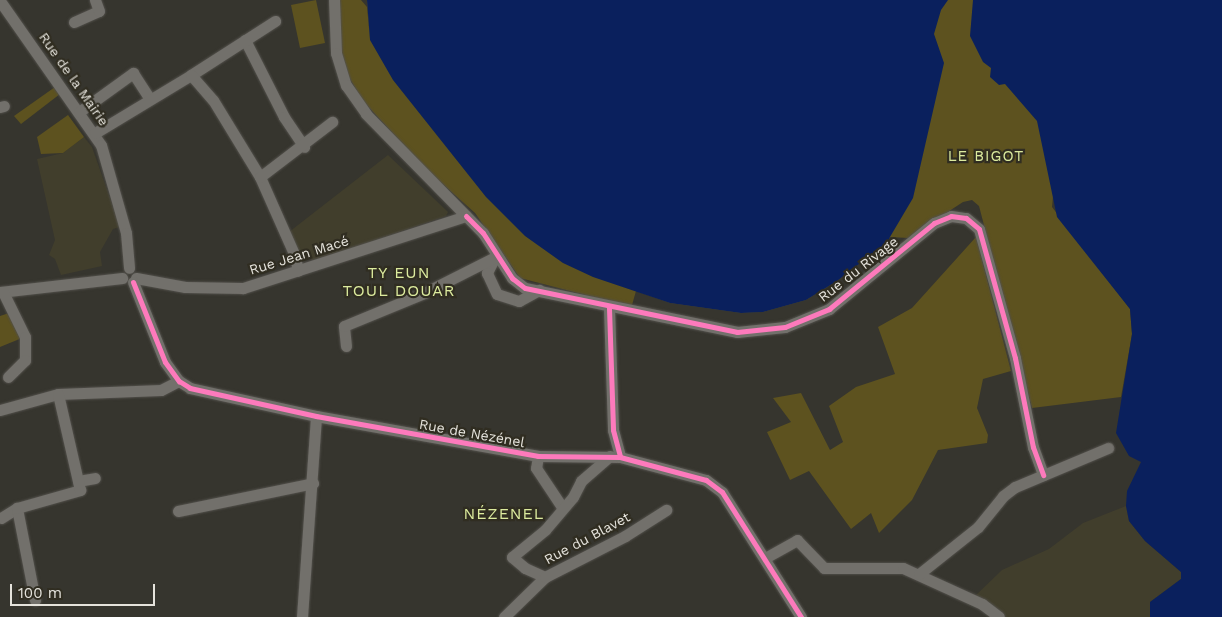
<!DOCTYPE html>
<meta charset="utf-8">
<style>
body{margin:0}
#map{position:relative;width:1222px;height:617px;overflow:hidden;background:#36352e;font-family:"Work Sans",sans-serif}
div>[style]{position:absolute}
.built>*{inset:0;background:#413e2c}
.green>*{inset:0;background:#5d521f}
.water>*{inset:0;background:#0a205d}
.roads{filter:drop-shadow(0 0 1px #52504b) drop-shadow(0 0 1px #52504b)}
.minor>*{height:11px;margin:-5.5px;padding:0 5.5px;transform-origin:5.5px;border-radius:5.5px;background:#72706b}
.cycleway>*{height:5px;margin:-2.5px;padding:0 2.5px;transform-origin:2.5px;border-radius:2.5px;background:#fd7abc}
span{translate:-50% -50%;white-space:nowrap;text-align:center;line-height:1.15;-webkit-text-stroke:4.5px #302d21;paint-order:stroke}
.street-label{font-size:14px;color:#e5e3dc}
.neighbourhood-label{font-size:15px;color:#dceb9e;letter-spacing:1px}
.quarter-label{font-size:16px;color:#dceb9e;letter-spacing:1px}
.scale{position:absolute;left:10px;top:584px;width:145px;height:22px;box-sizing:border-box;border:2px solid #e5e3dc;border-top:0;padding-left:6px;font-size:15px;line-height:18px;white-space:nowrap;color:#e5e3dc;-webkit-text-stroke:4px #302d21;paint-order:stroke}
</style>
<div id="map">
<div class="built">
<i style="clip-path:polygon(84px 137px,92px 147px,120px 227px,113px 229px,100px 252px,102px 266px,61px 275px,55px 259px,49px 255px,55px 240px,37px 159px,63px 153px)"></i>
<i style="clip-path:polygon(388px 155px,448px 212px,446px 216px,314px 261px,298px 253px,289px 232px)"></i>
<i style="clip-path:polygon(1126px 506px,1129px 521px,1145px 541px,1181px 572px,1181px 579px,1150px 602px,1150px 617px,999px 617px,974px 597px,1002px 570px,1049px 549px,1083px 523px)"></i>
</div>
<div class="green">
<i style="clip-path:polygon(316px 0,325px 43px,300px 48px,291px 5px)"></i>
<i style="clip-path:polygon(340px 0,361px 0,367px 7px,370px 39px,367px 0,1072px 0,1052px 207px,1130px 309px,1132px 334px,1121px 397px,1032px 408px,979px 206px,972px 200px,963px 202px,908px 238px,890px 237px,837px 281px,806px 300px,763px 312px,741px 313px,670px 303px,636px 291px,632px 305px,624px 305px,520px 278px,475px 213px,426px 169px,363px 101px,350px 79px,340px 47px)"></i>
<i style="clip-path:polygon(55px 87px,60px 94px,21px 124px,14px 116px)"></i>
<i style="clip-path:polygon(68px 115px,84px 137px,63px 153px,41px 154px,37px 137px)"></i>
<i style="clip-path:polygon(976px 237px,1011px 371px,983px 379px,977px 408px,988px 435px,987px 443px,938px 450px,912px 500px,879px 533px,871px 513px,851px 529px,809px 471px,790px 480px,767px 432px,791px 422px,773px 398px,801px 393px,830px 450px,843px 442px,829px 406px,856px 387px,895px 374px,878px 327px,912px 308px)"></i>
<i style="clip-path:polygon(9px 313px,22px 338px,0 347px,0 316px)"></i>
</div>
<div class="water">
<i style="clip-path:polygon(367px 0,948px 0,941px 10px,934px 34px,944px 63px,913px 198px,887px 242px,837px 281px,806px 300px,763px 312px,741px 313px,670px 303px,593px 277px,563px 263px,525px 236px,486px 197px,393px 80px,370px 40px)"></i>
<i style="clip-path:polygon(973px 0,1222px 0,1222px 617px,1150px 617px,1150px 602px,1181px 579px,1181px 572px,1145px 541px,1129px 521px,1126px 506px,1127px 491px,1141px 462px,1129px 456px,1116px 433px,1132px 334px,1130px 309px,1057px 217px,1037px 121px,1005px 84px,999px 85px,990px 77px,991px 68px,983px 62px,970px 36px)"></i>
</div>
<div class="roads">
<div class="minor">
<i style="left:334px;top:0;width:53px;rotate:87.8deg"></i>
<i style="left:336px;top:53px;width:34px;rotate:73deg"></i>
<i style="left:346px;top:85px;width:35px;rotate:55deg"></i>
<i style="left:366px;top:114px;width:167px;rotate:45.5deg"></i>
<i style="left:483px;top:233px;width:54px;rotate:57.2deg"></i>
<i style="left:512px;top:278px;width:16px;rotate:38deg"></i>
<i style="left:525px;top:288px;width:217px;rotate:11.7deg"></i>
<i style="left:737px;top:332px;width:48px;rotate:-5.9deg"></i>
<i style="left:785px;top:327px;width:48px;rotate:-22.2deg"></i>
<i style="left:829px;top:309px;width:136px;rotate:-39.3deg"></i>
<i style="left:934px;top:223px;width:18px;rotate:-22deg"></i>
<i style="left:951px;top:216px;width:15px;rotate:8deg"></i>
<i style="left:966px;top:218px;width:17px;rotate:40deg"></i>
<i style="left:979px;top:229px;width:134px;rotate:74.4deg"></i>
<i style="left:1015px;top:358px;width:91px;rotate:78.6deg"></i>
<i style="left:1033px;top:447px;width:30px;rotate:70deg"></i>
<i style="left:0;top:1px;width:176px;rotate:55deg"></i>
<i style="left:101px;top:145px;width:91px;rotate:74.1deg"></i>
<i style="left:126px;top:233px;width:35px;rotate:85deg"></i>
<i style="left:74px;top:22px;width:27px;rotate:-24deg"></i>
<i style="left:99px;top:11px;width:12px;rotate:-110deg"></i>
<i style="left:245px;top:40px;width:86px;rotate:63.1deg"></i>
<i style="left:284px;top:117px;width:36px;rotate:56deg"></i>
<i style="left:191px;top:75px;width:100px;rotate:-32.7deg"></i>
<i style="left:0;top:107px;width:4px;rotate:-14deg"></i>
<i style="left:79px;top:112px;width:67px;rotate:-35.8deg"></i>
<i style="left:133px;top:73px;width:31px;rotate:57deg"></i>
<i style="left:95px;top:133px;width:112px;rotate:-31.1deg"></i>
<i style="left:191px;top:75px;width:33px;rotate:49deg"></i>
<i style="left:213px;top:100px;width:90px;rotate:58.6deg"></i>
<i style="left:260px;top:177px;width:86px;rotate:66.1deg"></i>
<i style="left:295px;top:256px;width:15px;rotate:79deg"></i>
<i style="left:260px;top:177px;width:91px;rotate:-37.4deg"></i>
<i style="left:495px;top:257px;width:18px;rotate:117deg"></i>
<i style="left:487px;top:273px;width:23px;rotate:65deg"></i>
<i style="left:497px;top:294px;width:23px;rotate:18deg"></i>
<i style="left:519px;top:301px;width:23px;rotate:-29deg"></i>
<i style="left:136px;top:278px;width:50px;rotate:10.4deg"></i>
<i style="left:185px;top:287px;width:58px;rotate:1deg"></i>
<i style="left:243px;top:288px;width:234px;rotate:-17.9deg"></i>
<i style="left:133px;top:282px;width:86px;rotate:68.2deg"></i>
<i style="left:165px;top:362px;width:24px;rotate:54deg"></i>
<i style="left:179px;top:381px;width:13px;rotate:32deg"></i>
<i style="left:190px;top:388px;width:129px;rotate:12.5deg"></i>
<i style="left:316px;top:416px;width:226px;rotate:10.2deg"></i>
<i style="left:538px;top:456px;width:82px;rotate:0.7deg"></i>
<i style="left:620px;top:457px;width:89px;rotate:15deg"></i>
<i style="left:706px;top:480px;width:20px;rotate:37deg"></i>
<i style="left:722px;top:492px;width:148px;rotate:57.7deg"></i>
<i style="left:0;top:292px;width:123px;rotate:-6.5deg"></i>
<i style="left:3px;top:292px;width:50px;rotate:63.9deg"></i>
<i style="left:25px;top:337px;width:23px;rotate:90deg"></i>
<i style="left:25px;top:360px;width:24px;rotate:135deg"></i>
<i style="left:609px;top:308px;width:122px;rotate:88.1deg"></i>
<i style="left:613px;top:430px;width:28px;rotate:75deg"></i>
<i style="left:346px;top:346px;width:20px;rotate:-96deg"></i>
<i style="left:344px;top:326px;width:87px;rotate:-22.4deg"></i>
<i style="left:424px;top:293px;width:80px;rotate:-26.9deg"></i>
<i style="left:0;top:410px;width:60px;rotate:-15.4deg"></i>
<i style="left:58px;top:394px;width:103px;rotate:-2.2deg"></i>
<i style="left:161px;top:390px;width:20px;rotate:-27deg"></i>
<i style="left:538px;top:456px;width:12px;rotate:99deg"></i>
<i style="left:536px;top:468px;width:47px;rotate:56.3deg"></i>
<i style="left:78px;top:481px;width:17px;rotate:-10deg"></i>
<i style="left:178px;top:511px;width:138px;rotate:-11.7deg"></i>
<i style="left:1px;top:518px;width:19px;rotate:-32deg"></i>
<i style="left:765px;top:558px;width:37px;rotate:-29deg"></i>
<i style="left:797px;top:540px;width:39px;rotate:46deg"></i>
<i style="left:824px;top:568px;width:79px"></i>
<i style="left:903px;top:568px;width:87px;rotate:24.5deg"></i>
<i style="left:982px;top:604px;width:21px;rotate:37deg"></i>
<i style="left:919px;top:574px;width:75px;rotate:-38.5deg"></i>
<i style="left:978px;top:527px;width:40px;rotate:-51deg"></i>
<i style="left:1003px;top:496px;width:15px;rotate:-37deg"></i>
<i style="left:1015px;top:487px;width:101px;rotate:-22.8deg"></i>
<i style="left:545px;top:577px;width:22px;rotate:-156deg"></i>
<i style="left:525px;top:568px;width:17px;rotate:-140deg"></i>
<i style="left:512px;top:557px;width:43px;rotate:-39.3deg"></i>
<i style="left:545px;top:530px;width:43px;rotate:-49.7deg"></i>
<i style="left:573px;top:497px;width:18px;rotate:-63deg"></i>
<i style="left:581px;top:481px;width:38px;rotate:-41deg"></i>
<i style="left:35px;top:600px;width:94px;rotate:-101.1deg"></i>
<i style="left:17px;top:508px;width:66px;rotate:-15.9deg"></i>
<i style="left:80px;top:490px;width:98px;rotate:-102.9deg"></i>
<i style="left:302px;top:617px;width:201px;rotate:-86deg"></i>
<i style="left:504px;top:617px;width:57px;rotate:-44.3deg"></i>
<i style="left:545px;top:577px;width:90px;rotate:-27.1deg"></i>
<i style="left:625px;top:536px;width:49px;rotate:-32.4deg"></i>
</div>
</div>
<div class="cycleway">
<i style="left:466px;top:216px;width:24px;rotate:45deg"></i>
<i style="left:483px;top:233px;width:54px;rotate:57.2deg"></i>
<i style="left:512px;top:278px;width:16px;rotate:38deg"></i>
<i style="left:525px;top:288px;width:217px;rotate:11.7deg"></i>
<i style="left:737px;top:332px;width:48px;rotate:-5.9deg"></i>
<i style="left:785px;top:327px;width:48px;rotate:-22.2deg"></i>
<i style="left:829px;top:309px;width:136px;rotate:-39.3deg"></i>
<i style="left:934px;top:223px;width:18px;rotate:-22deg"></i>
<i style="left:951px;top:216px;width:15px;rotate:8deg"></i>
<i style="left:966px;top:218px;width:17px;rotate:40deg"></i>
<i style="left:979px;top:229px;width:134px;rotate:74.4deg"></i>
<i style="left:1015px;top:358px;width:91px;rotate:78.6deg"></i>
<i style="left:1033px;top:447px;width:30px;rotate:70deg"></i>
<i style="left:133px;top:282px;width:86px;rotate:68.2deg"></i>
<i style="left:165px;top:362px;width:24px;rotate:54deg"></i>
<i style="left:179px;top:381px;width:13px;rotate:32deg"></i>
<i style="left:190px;top:388px;width:129px;rotate:12.5deg"></i>
<i style="left:316px;top:416px;width:226px;rotate:10.2deg"></i>
<i style="left:538px;top:456px;width:82px;rotate:0.7deg"></i>
<i style="left:620px;top:457px;width:89px;rotate:15deg"></i>
<i style="left:706px;top:480px;width:20px;rotate:37deg"></i>
<i style="left:722px;top:492px;width:148px;rotate:57.7deg"></i>
<i style="left:609px;top:308px;width:122px;rotate:88.1deg"></i>
<i style="left:613px;top:430px;width:28px;rotate:75deg"></i>
</div>
<div class="street-label">
<span style="left:74px;top:79px;rotate:55deg">Rue de la Mairie</span>
<span style="left:299px;top:255px;rotate:-17deg">Rue Jean Macé</span>
<span style="left:858px;top:269px;rotate:-38deg">Rue du Rivage</span>
<span style="left:472px;top:433px;rotate:10deg">Rue de Nézénel</span>
<span style="left:587px;top:538px;rotate:-28deg">Rue du Blavet</span>
</div>
<div class="neighbourhood-label">
<span style="left:986px;top:157px">LE BIGOT</span>
</div>
<div class="quarter-label">
<span style="left:399px;top:282px">TY EUN<br>TOUL DOUAR</span>
<span style="left:504px;top:514px">NÉZENEL</span>
</div>
<div class="scale">100 m</div>
</div>
